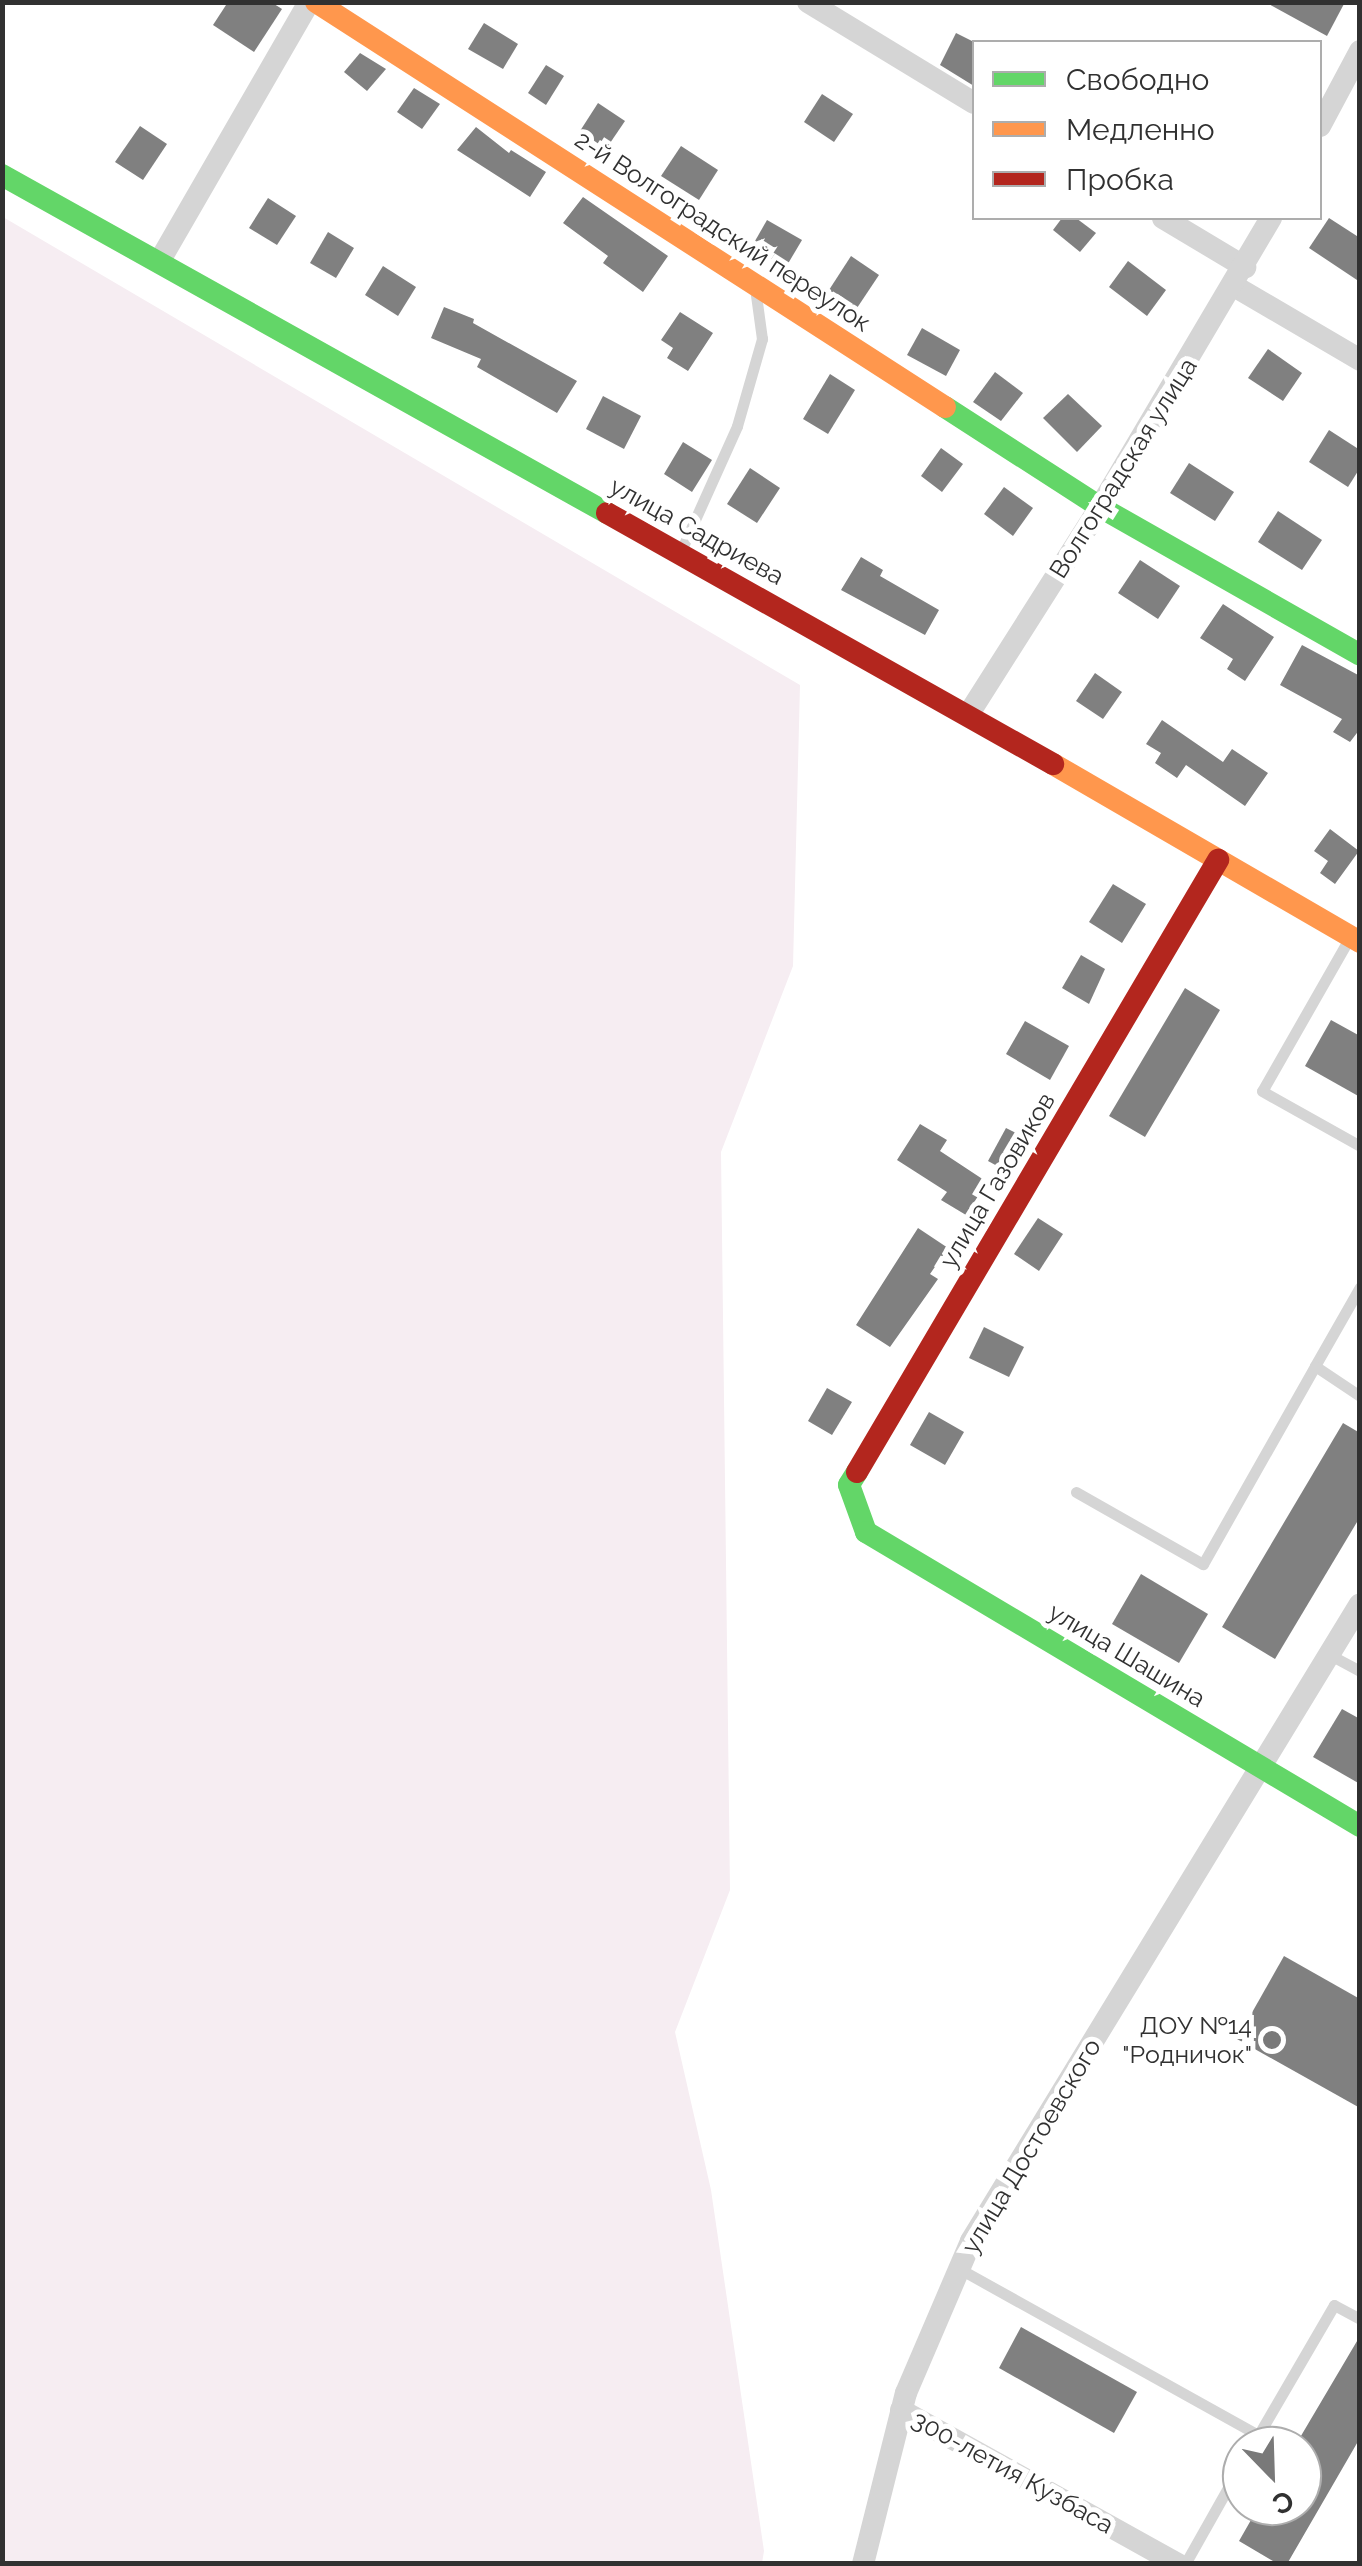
<!DOCTYPE html>
<meta charset="utf-8">
<style>
body{margin:0}
#map{position:relative;width:1362px;height:2566px;overflow:hidden;background:#fff;font-family:Raleway,sans-serif}
div>[style]{position:absolute}
.green>*{inset:0;background:#f6edf2}
.building>*{inset:0;background:#808080}
.lane>*{height:11px;margin:-5.5px;padding:0 5.5px;transform-origin:5.5px;border-radius:5.5px;background:#d5d5d5}
.street>*{height:22px;margin:-11px;padding:0 11px;transform-origin:11px;border-radius:11px;background:#d5d5d5}
.fast>*{height:22px;margin:-11px;padding:0 11px;transform-origin:11px;border-radius:11px;background:#63d668}
.slow>*{height:22px;margin:-11px;padding:0 11px;transform-origin:11px;border-radius:11px;background:#ff974d}
.jam>*{height:22px;margin:-11px;padding:0 11px;transform-origin:11px;border-radius:11px;background:#b3261e}
.dots>*{width:28px;height:28px;translate:-50% -50%;box-sizing:border-box;border:5px solid #fff;border-radius:50%}
span{translate:-50% -50%;white-space:nowrap;text-align:center;line-height:1.15;-webkit-text-stroke:10px #fff;paint-order:stroke}
.street-label{font-size:25px;color:#313131}
.poi-label{font-size:25px;color:#313131}
.right{translate:-100% -50%;text-align:right}
.frame{position:absolute;inset:0;border:5px solid #313131;pointer-events:none}
.legend{position:absolute;left:972px;top:40px;width:350px;height:180px;box-sizing:border-box;background:#fff;border:2px solid #adadad;margin:0;padding:12px 18px;list-style:none;font-size:30px;color:#313131}
.legend li{display:flex;align-items:center;gap:20px;height:50px}
.legend b{width:50px;border:2px solid #adadad}
.north{position:absolute;left:1222px;top:2426px;width:100px;height:100px;box-sizing:border-box;background:#fff;border:2px solid #adadad;border-radius:50%;rotate:157deg;font-size:28px;font-weight:700;line-height:40px;text-align:center;color:#313131}
.north::after{content:'';display:block;margin:auto;width:35px;height:45px;background:#797979;clip-path:polygon(50% 0,100% 100%,50% 72%,0 100%)}
</style>
<div id="map">
<div class="green">
<i style="clip-path:polygon(3px 217px,800px 685px,793px 966px,721px 1152px,730px 1890px,675px 2032px,711px 2190px,764px 2551px,762px 2563px,3px 2563px)"></i>
</div>
<div class="building">
<i style="clip-path:polygon(228px 2px,271px 2px,282px 9px,254px 52px,213px 25px)"></i>
<i style="clip-path:polygon(1265px 2px,1345px 2px,1327px 36px)"></i>
<i style="clip-path:polygon(484px 23px,518px 44px,503px 69px,468px 49px)"></i>
<i style="clip-path:polygon(956px 33px,974px 42px,974px 86px,940px 65px)"></i>
<i style="clip-path:polygon(360px 53px,386px 69px,367px 91px,344px 72px)"></i>
<i style="clip-path:polygon(546px 65px,564px 76px,546px 105px,528px 93px)"></i>
<i style="clip-path:polygon(414px 88px,440px 104px,422px 129px,397px 112px)"></i>
<i style="clip-path:polygon(822px 94px,853px 114px,834px 142px,804px 122px)"></i>
<i style="clip-path:polygon(598px 103px,625px 121px,606px 149px,580px 131px)"></i>
<i style="clip-path:polygon(140px 126px,167px 144px,143px 180px,115px 162px)"></i>
<i style="clip-path:polygon(476px 127px,509px 153px,511px 150px,546px 172px,530px 197px,457px 150px)"></i>
<i style="clip-path:polygon(681px 146px,718px 170px,699px 200px,661px 176px)"></i>
<i style="clip-path:polygon(583px 197px,668px 256px,643px 292px,603px 263px,608px 256px,563px 223px)"></i>
<i style="clip-path:polygon(268px 198px,296px 216px,277px 245px,249px 228px)"></i>
<i style="clip-path:polygon(1062px 218px,1076px 218px,1096px 233px,1080px 252px,1053px 230px)"></i>
<i style="clip-path:polygon(1329px 218px,1360px 238px,1360px 282px,1309px 248px)"></i>
<i style="clip-path:polygon(767px 220px,802px 240px,786px 267px,751px 248px)"></i>
<i style="clip-path:polygon(328px 232px,354px 248px,336px 278px,310px 263px)"></i>
<i style="clip-path:polygon(851px 256px,879px 275px,857px 308px,829px 290px)"></i>
<i style="clip-path:polygon(1128px 261px,1166px 290px,1147px 316px,1109px 287px)"></i>
<i style="clip-path:polygon(383px 266px,416px 287px,398px 316px,365px 295px)"></i>
<i style="clip-path:polygon(444px 307px,474px 319px,473px 323px,577px 381px,557px 413px,477px 367px,481px 359px,431px 338px)"></i>
<i style="clip-path:polygon(680px 312px,713px 333px,688px 371px,667px 358px,673px 348px,661px 340px)"></i>
<i style="clip-path:polygon(922px 328px,960px 350px,946px 376px,907px 355px)"></i>
<i style="clip-path:polygon(1268px 349px,1302px 373px,1283px 401px,1248px 378px)"></i>
<i style="clip-path:polygon(995px 372px,1023px 393px,1001px 421px,973px 402px)"></i>
<i style="clip-path:polygon(830px 374px,855px 390px,828px 434px,803px 419px)"></i>
<i style="clip-path:polygon(1068px 394px,1102px 426px,1077px 452px,1043px 418px)"></i>
<i style="clip-path:polygon(603px 396px,641px 416px,624px 449px,586px 429px)"></i>
<i style="clip-path:polygon(1329px 430px,1360px 450px,1360px 468px,1348px 487px,1309px 462px)"></i>
<i style="clip-path:polygon(683px 442px,712px 460px,692px 492px,664px 474px)"></i>
<i style="clip-path:polygon(941px 448px,963px 464px,942px 492px,921px 476px)"></i>
<i style="clip-path:polygon(1189px 463px,1234px 492px,1215px 521px,1170px 493px)"></i>
<i style="clip-path:polygon(750px 468px,780px 488px,757px 523px,727px 504px)"></i>
<i style="clip-path:polygon(1004px 487px,1033px 508px,1013px 536px,984px 514px)"></i>
<i style="clip-path:polygon(1278px 511px,1322px 540px,1302px 570px,1258px 542px)"></i>
<i style="clip-path:polygon(861px 557px,883px 570px,880px 576px,939px 610px,925px 635px,841px 590px)"></i>
<i style="clip-path:polygon(1140px 560px,1180px 586px,1158px 619px,1118px 593px)"></i>
<i style="clip-path:polygon(1223px 604px,1274px 637px,1245px 681px,1227px 669px,1233px 659px,1200px 638px)"></i>
<i style="clip-path:polygon(1302px 645px,1360px 676px,1360px 729px,1350px 742px,1333px 732px,1342px 719px,1280px 685px)"></i>
<i style="clip-path:polygon(1095px 673px,1122px 692px,1103px 719px,1076px 701px)"></i>
<i style="clip-path:polygon(1162px 720px,1223px 762px,1232px 749px,1268px 773px,1245px 806px,1186px 765px,1177px 778px,1155px 763px,1161px 753px,1146px 744px)"></i>
<i style="clip-path:polygon(1330px 829px,1359px 851px,1335px 884px,1320px 873px,1328px 861px,1314px 851px)"></i>
<i style="clip-path:polygon(1113px 884px,1146px 904px,1122px 943px,1089px 922px)"></i>
<i style="clip-path:polygon(1081px 955px,1105px 969px,1089px 1004px,1062px 988px)"></i>
<i style="clip-path:polygon(1185px 988px,1220px 1010px,1145px 1137px,1109px 1116px)"></i>
<i style="clip-path:polygon(1331px 1020px,1360px 1036px,1360px 1097px,1305px 1066px)"></i>
<i style="clip-path:polygon(1025px 1021px,1069px 1046px,1050px 1080px,1006px 1054px)"></i>
<i style="clip-path:polygon(920px 1124px,947px 1140px,940px 1151px,987px 1182px,966px 1215px,941px 1200px,947px 1192px,897px 1160px)"></i>
<i style="clip-path:polygon(1006px 1128px,1028px 1139px,1010px 1173px,988px 1161px)"></i>
<i style="clip-path:polygon(1038px 1218px,1063px 1234px,1039px 1271px,1014px 1254px)"></i>
<i style="clip-path:polygon(918px 1228px,948px 1248px,930px 1274px,938px 1279px,890px 1347px,856px 1325px)"></i>
<i style="clip-path:polygon(984px 1327px,1024px 1347px,1009px 1377px,969px 1358px)"></i>
<i style="clip-path:polygon(827px 1388px,852px 1402px,832px 1435px,808px 1421px)"></i>
<i style="clip-path:polygon(929px 1412px,964px 1432px,945px 1465px,910px 1445px)"></i>
<i style="clip-path:polygon(1343px 1423px,1360px 1433px,1360px 1517px,1275px 1659px,1222px 1627px)"></i>
<i style="clip-path:polygon(1141px 1574px,1208px 1614px,1179px 1663px,1112px 1624px)"></i>
<i style="clip-path:polygon(1342px 1709px,1360px 1719px,1360px 1784px,1313px 1757px)"></i>
<i style="clip-path:polygon(1284px 1956px,1360px 1999px,1360px 2108px,1237px 2039px)"></i>
<i style="clip-path:polygon(1021px 2327px,1137px 2392px,1114px 2433px,999px 2368px)"></i>
<i style="clip-path:polygon(1360px 2336px,1360px 2438px,1287px 2564px,1278px 2564px,1239px 2541px,1259px 2506px,1302px 2506px,1302px 2446px,1295px 2446px)"></i>
</div>
<div class="lane">
<i style="left:680px;top:553px;width:139px;rotate:-65.8deg"></i>
<i style="left:737px;top:426px;width:91px;rotate:-74deg"></i>
<i style="left:762px;top:339px;width:51px;rotate:-97.8deg"></i>
<i style="left:1350px;top:937px;width:177px;rotate:119.7deg"></i>
<i style="left:1262px;top:1091px;width:112px;rotate:29.3deg"></i>
<i style="left:1360px;top:1287px;width:91px;rotate:119.7deg"></i>
<i style="left:1315px;top:1366px;width:54px;rotate:33.7deg"></i>
<i style="left:1076px;top:1492px;width:146px;rotate:29.6deg"></i>
<i style="left:1203px;top:1564px;width:227px;rotate:-60.5deg"></i>
<i style="left:1332px;top:1656px;width:32px;rotate:28deg"></i>
<i style="left:958px;top:2268px;width:343px;rotate:29.1deg"></i>
<i style="left:1252px;top:2446px;width:163px;rotate:-59.8deg"></i>
<i style="left:1334px;top:2305px;width:30px;rotate:28deg"></i>
<i style="left:1185px;top:2564px;width:116px;rotate:-60.6deg"></i>
</div>
<div class="street">
<i style="left:808px;top:2px;width:194px;rotate:31.3deg"></i>
<i style="left:1320px;top:126px;width:85px;rotate:-61.9deg"></i>
<i style="left:1163px;top:218px;width:96px;rotate:30.9deg"></i>
<i style="left:159px;top:262px;width:300px;rotate:-60deg"></i>
<i style="left:1234px;top:286px;width:146px;rotate:30.4deg"></i>
<i style="left:968px;top:715px;width:246px;rotate:-57.6deg"></i>
<i style="left:1100px;top:507px;width:336px;rotate:-59.4deg"></i>
<i style="left:901px;top:2410px;width:317px;rotate:29.1deg"></i>
<i style="left:863px;top:2564px;width:176px;rotate:-75.9deg"></i>
<i style="left:906px;top:2393px;width:165px;rotate:-66.8deg"></i>
<i style="left:971px;top:2241px;width:746px;rotate:-58.59deg"></i>
</div>
<div class="fast">
<i style="left:2px;top:175px;width:693px;rotate:29.19deg"></i>
<i style="left:945px;top:407px;width:184px;rotate:32.8deg"></i>
<i style="left:1100px;top:507px;width:299px;rotate:29.6deg"></i>
<i style="left:857px;top:1472px;width:15px;rotate:122deg"></i>
<i style="left:849px;top:1485px;width:50px;rotate:70.1deg"></i>
<i style="left:866px;top:1532px;width:575px;rotate:30.76deg"></i>
</div>
<div class="slow">
<i style="left:316px;top:2px;width:748px;rotate:32.78deg"></i>
<i style="left:1053px;top:764px;width:355px;rotate:30.1deg"></i>
</div>
<div class="jam">
<i style="left:607px;top:513px;width:512px;rotate:29.37deg"></i>
<i style="left:857px;top:1472px;width:711px;rotate:-59.46deg"></i>
</div>
<div class="dots">
<i style="left:1272px;top:2040px;background:#797979"></i>
</div>
<div class="street-label">
<span style="left:723px;top:231px;rotate:33deg">2-й Волгоградский переулок</span>
<span style="left:1123px;top:468px;rotate:-58deg">Волгоградская улица</span>
<span style="left:697px;top:531px;rotate:29deg">улица Садриева</span>
<span style="left:997px;top:1180px;rotate:-59deg">улица Газовиков</span>
<span style="left:1127px;top:1655px;rotate:31deg">улица Шашина</span>
<span style="left:1031px;top:2146px;rotate:-59deg">улица Достоевского</span>
<span style="left:1013px;top:2472px;rotate:29deg">300-летия Кузбаса</span>
</div>
<div class="poi-label">
<span class="right" style="left:1252px;top:2040px">ДОУ №14<br>"Родничок"</span>
</div>
<div class="frame"></div>
<ul class="legend">
<li><b style="height:12px;background:#63d668"></b>Свободно</li>
<li><b style="height:12px;background:#ff974d"></b>Медленно</li>
<li><b style="height:12px;background:#b3261e"></b>Пробка</li>
</ul>
<div class="north">С</div>
</div>
